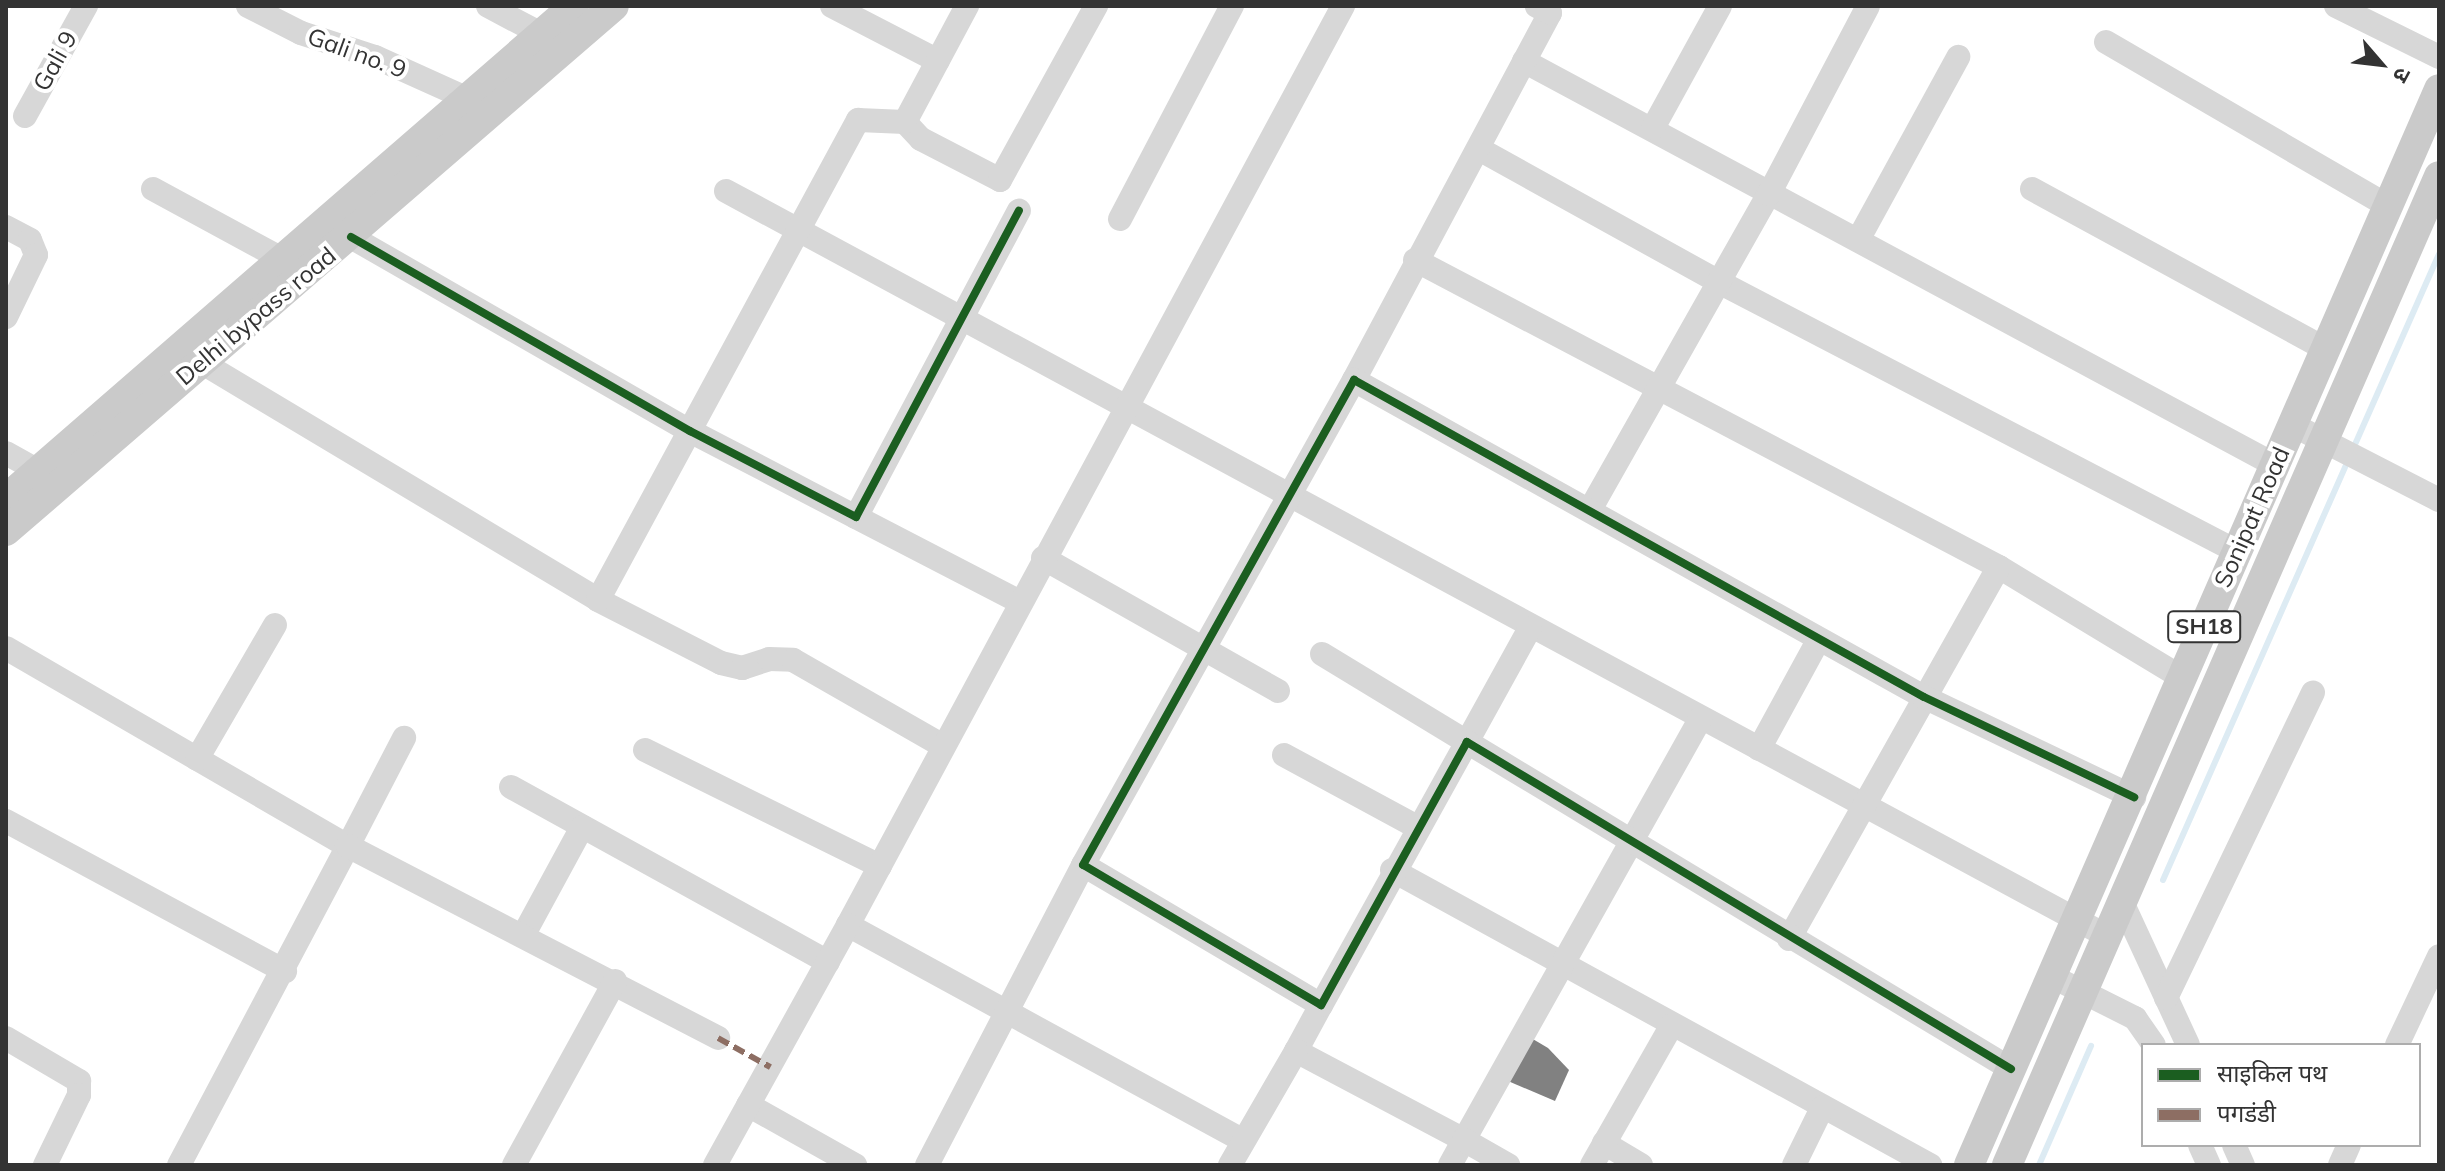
<!DOCTYPE html>
<meta charset="utf-8">
<style>
body{margin:0}
#map{position:relative;width:2445px;height:1171px;overflow:hidden;background:#fff;font-family:Mulish,"Noto Sans Devanagari",sans-serif}
div>[style]{position:absolute}
.stream>*{height:6px;margin:-3px;padding:0 3px;transform-origin:3px;border-radius:3px;background:#ddebf3}
.building>*{inset:0;background:#818181}
.minor>*{height:24px;margin:-12px;padding:0 12px;transform-origin:12px;border-radius:12px;background:#d7d7d7}
.major>*{height:30px;margin:-15px;padding:0 15px;transform-origin:15px;border-radius:15px;background:#cacaca}
.quiet>*{height:6px;margin-top:-3px;transform-origin:0;background:repeating-linear-gradient(90deg,#8d6e63 0 12px,transparent 0 18px)}
.cycleway>*{height:8px;margin:-4px;padding:0 4px;transform-origin:4px;border-radius:4px;background:#1b5e20}
span{translate:-50% -50%;white-space:nowrap;text-align:center;line-height:1.15;-webkit-text-stroke:8px #fff;paint-order:stroke}
.shield-label span{padding:2px 6px;background:#fff;border:2px solid;border-radius:6px;-webkit-text-stroke-width:0}
.shield-label{font-size:22px;color:#333;font-weight:700}
.street-label{font-size:24px;color:#333}
.frame{position:absolute;inset:0;border:8px solid #333;pointer-events:none}
.legend{position:absolute;left:2141px;top:1043px;width:280px;height:104px;box-sizing:border-box;background:#fff;border:2px solid #adadad;margin:0;padding:10px 14px;list-style:none;font-size:24px;color:#333}
.legend li{display:flex;align-items:center;gap:16px;height:40px}
.legend b{width:40px;border:2px solid #adadad}
.north{position:absolute;left:2341px;top:24px;width:80px;height:80px;-webkit-text-stroke:6px #fff;paint-order:stroke;rotate:118deg;font-size:22px;font-weight:700;line-height:32px;text-align:center;color:#333}
.north::after{content:'';display:block;margin:auto;width:28px;height:36px;background:#333;clip-path:polygon(50% 0,100% 100%,50% 72%,0 100%)}
</style>
<div id="map">
<div class="stream">
<i style="left:2353px;top:449px;width:213px;rotate:-66.2deg"></i>
<i style="left:2163px;top:880px;width:460px;rotate:-66.2deg"></i>
<i style="left:2039px;top:1165px;width:130px;rotate:-66.4deg"></i>
</div>
<div class="building">
<i style="clip-path:polygon(1526px 1035px,1548px 1048px,1569px 1070px,1555px 1101px,1501px 1078px)"></i>
</div>
<div class="minor">
<i style="left:248px;top:6px;width:59px;rotate:27deg"></i>
<i style="left:301px;top:33px;width:78px;rotate:18deg"></i>
<i style="left:375px;top:57px;width:100px;rotate:24.3deg"></i>
<i style="left:488px;top:6px;width:60px;rotate:27.8deg"></i>
<i style="left:832px;top:6px;width:119px;rotate:27.4deg"></i>
<i style="left:2336px;top:6px;width:115px;rotate:26.3deg"></i>
<i style="left:2106px;top:42px;width:328px;rotate:30.2deg"></i>
<i style="left:1524px;top:61px;width:853px;rotate:28.28deg"></i>
<i style="left:25px;top:116px;width:126px;rotate:-61deg"></i>
<i style="left:905px;top:122px;width:23px;rotate:47deg"></i>
<i style="left:921px;top:139px;width:89px;rotate:27.4deg"></i>
<i style="left:1000px;top:180px;width:199px;rotate:-61.1deg"></i>
<i style="left:905px;top:122px;width:132px;rotate:-61.9deg"></i>
<i style="left:1653px;top:128px;width:139px;rotate:-61.2deg"></i>
<i style="left:1479px;top:149px;width:274px;rotate:29deg"></i>
<i style="left:1719px;top:282px;width:583px;rotate:27.49deg"></i>
<i style="left:153px;top:189px;width:147px;rotate:28.5deg"></i>
<i style="left:2032px;top:189px;width:335px;rotate:28.6deg"></i>
<i style="left:726px;top:191px;width:1569px;rotate:28.35deg"></i>
<i style="left:1120px;top:219px;width:241px;rotate:-62.3deg"></i>
<i style="left:6px;top:227px;width:27px;rotate:28deg"></i>
<i style="left:30px;top:240px;width:16px;rotate:68deg"></i>
<i style="left:36px;top:255px;width:69px;rotate:115.8deg"></i>
<i style="left:351px;top:237px;width:391px;rotate:29.8deg"></i>
<i style="left:690px;top:431px;width:187px;rotate:27.4deg"></i>
<i style="left:856px;top:517px;width:347px;rotate:-62deg"></i>
<i style="left:1858px;top:240px;width:209px;rotate:-61.3deg"></i>
<i style="left:1415px;top:260px;width:660px;rotate:27.73deg"></i>
<i style="left:1999px;top:567px;width:214px;rotate:31.2deg"></i>
<i style="left:201px;top:362px;width:463px;rotate:30.9deg"></i>
<i style="left:598px;top:600px;width:138px;rotate:27.1deg"></i>
<i style="left:721px;top:663px;width:22px;rotate:13deg"></i>
<i style="left:742px;top:668px;width:28px;rotate:-18deg"></i>
<i style="left:769px;top:659px;width:24px;rotate:2deg"></i>
<i style="left:793px;top:660px;width:173px;rotate:29.8deg"></i>
<i style="left:1354px;top:380px;width:416px;rotate:-61.9deg"></i>
<i style="left:1550px;top:13px;width:15px;rotate:-152deg"></i>
<i style="left:2293px;top:425px;width:164px;rotate:27.2deg"></i>
<i style="left:6px;top:453px;width:38px;rotate:29deg"></i>
<i style="left:1591px;top:508px;width:361px;rotate:-60.5deg"></i>
<i style="left:1769px;top:194px;width:212px;rotate:-62.2deg"></i>
<i style="left:856px;top:517px;width:185px;rotate:27.4deg"></i>
<i style="left:1043px;top:558px;width:270px;rotate:29.5deg"></i>
<i style="left:598px;top:600px;width:546px;rotate:-61.56deg"></i>
<i style="left:858px;top:120px;width:47px;rotate:2.4deg"></i>
<i style="left:6px;top:648px;width:395px;rotate:30.1deg"></i>
<i style="left:348px;top:846px;width:122px;rotate:-62.6deg"></i>
<i style="left:1322px;top:654px;width:170px;rotate:31.3deg"></i>
<i style="left:1467px;top:742px;width:130px;rotate:-61.1deg"></i>
<i style="left:1759px;top:749px;width:125px;rotate:-61.4deg"></i>
<i style="left:645px;top:750px;width:262px;rotate:26.3deg"></i>
<i style="left:1284px;top:755px;width:151px;rotate:28.4deg"></i>
<i style="left:197px;top:759px;width:155px;rotate:-59.8deg"></i>
<i style="left:511px;top:787px;width:362px;rotate:28.9deg"></i>
<i style="left:6px;top:821px;width:317px;rotate:28.3deg"></i>
<i style="left:1392px;top:870px;width:614px;rotate:28.74deg"></i>
<i style="left:2122px;top:902px;width:157px;rotate:65.2deg"></i>
<i style="left:524px;top:934px;width:122px;rotate:-61.5deg"></i>
<i style="left:1789px;top:939px;width:427px;rotate:-60.6deg"></i>
<i style="left:2053px;top:977px;width:92px;rotate:26.6deg"></i>
<i style="left:2135px;top:1018px;width:33px;rotate:55deg"></i>
<i style="left:2166px;top:998px;width:339px;rotate:-64.3deg"></i>
<i style="left:1321px;top:1005px;width:52px;rotate:118.5deg"></i>
<i style="left:1296px;top:1051px;width:190px;rotate:27.9deg"></i>
<i style="left:1464px;top:1140px;width:484px;rotate:-60.7deg"></i>
<i style="left:6px;top:1038px;width:85px;rotate:30.5deg"></i>
<i style="left:79px;top:1081px;width:14px;rotate:90deg"></i>
<i style="left:79px;top:1095px;width:78px;rotate:115.9deg"></i>
<i style="left:2397px;top:1045px;width:98px;rotate:-64.7deg"></i>
<i style="left:2011px;top:1069px;width:635px;rotate:-148.99deg"></i>
<i style="left:1467px;top:742px;width:301px;rotate:119deg"></i>
<i style="left:1321px;top:1005px;width:276px;rotate:-149.5deg"></i>
<i style="left:1083px;top:865px;width:556px;rotate:-60.81deg"></i>
<i style="left:1354px;top:380px;width:652px;rotate:29.08deg"></i>
<i style="left:1924px;top:697px;width:233px;rotate:25.5deg"></i>
<i style="left:748px;top:1105px;width:123px;rotate:29.3deg"></i>
<i style="left:1242px;top:1140px;width:449px;rotate:-151.4deg"></i>
<i style="left:848px;top:925px;width:1044px;rotate:-61.69deg"></i>
<i style="left:1604px;top:1143px;width:43px;rotate:30.7deg"></i>
<i style="left:2200px;top:1145px;width:22px;rotate:66deg"></i>
<i style="left:2234px;top:1145px;width:22px;rotate:66deg"></i>
<i style="left:179px;top:1165px;width:361px;rotate:-62.1deg"></i>
<i style="left:348px;top:846px;width:417px;rotate:27.4deg"></i>
<i style="left:514px;top:1165px;width:210px;rotate:-61.2deg"></i>
<i style="left:715px;top:1165px;width:274px;rotate:-61deg"></i>
<i style="left:927px;top:1165px;width:338px;rotate:-62.5deg"></i>
<i style="left:1230px;top:1165px;width:132px;rotate:-59.9deg"></i>
<i style="left:1450px;top:1165px;width:29px;rotate:-61deg"></i>
<i style="left:1464px;top:1140px;width:51px;rotate:29.6deg"></i>
<i style="left:1592px;top:1165px;width:161px;rotate:-60.3deg"></i>
<i style="left:1794px;top:1165px;width:64px;rotate:-63.8deg"></i>
<i style="left:2340px;top:1165px;width:22px;rotate:-66deg"></i>
</div>
<div class="major">
<i style="left:6px;top:499px;width:752px;rotate:-40.96deg"></i>
<i style="left:6px;top:531px;width:803px;rotate:-40.81deg"></i>
<i style="left:1969px;top:1165px;width:1174px;rotate:-66.4deg"></i>
<i style="left:2007px;top:1165px;width:1079px;rotate:-66.4deg"></i>
</div>
<div class="quiet">
<i style="left:718px;top:1038px;width:60px;rotate:29.1deg"></i>
</div>
<div class="cycleway">
<i style="left:351px;top:237px;width:391px;rotate:29.8deg"></i>
<i style="left:690px;top:431px;width:187px;rotate:27.4deg"></i>
<i style="left:856px;top:517px;width:347px;rotate:-62deg"></i>
<i style="left:2011px;top:1069px;width:635px;rotate:-148.99deg"></i>
<i style="left:1467px;top:742px;width:301px;rotate:119deg"></i>
<i style="left:1321px;top:1005px;width:276px;rotate:-149.5deg"></i>
<i style="left:1083px;top:865px;width:556px;rotate:-60.81deg"></i>
<i style="left:1354px;top:380px;width:652px;rotate:29.08deg"></i>
<i style="left:1924px;top:697px;width:233px;rotate:25.5deg"></i>
</div>
<div class="shield-label">
<span style="left:2204px;top:627px">SH18</span>
</div>
<div class="street-label">
<span style="left:357px;top:53px;rotate:20deg">Gali no. 9</span>
<span style="left:55px;top:61px;rotate:-61deg">Gali 9</span>
<span style="left:256px;top:316px;rotate:-40deg">Delhi bypass road</span>
<span style="left:2252px;top:517px;rotate:-66deg">Sonipat Road</span>
</div>
<div class="frame"></div>
<ul class="legend">
<li><b style="height:10px;background:#1b5e20"></b>साइकिल पथ</li>
<li><b style="height:10px;background:#8d6e63"></b>पगडंडी</li>
</ul>
<div class="north">उ</div>
</div>
